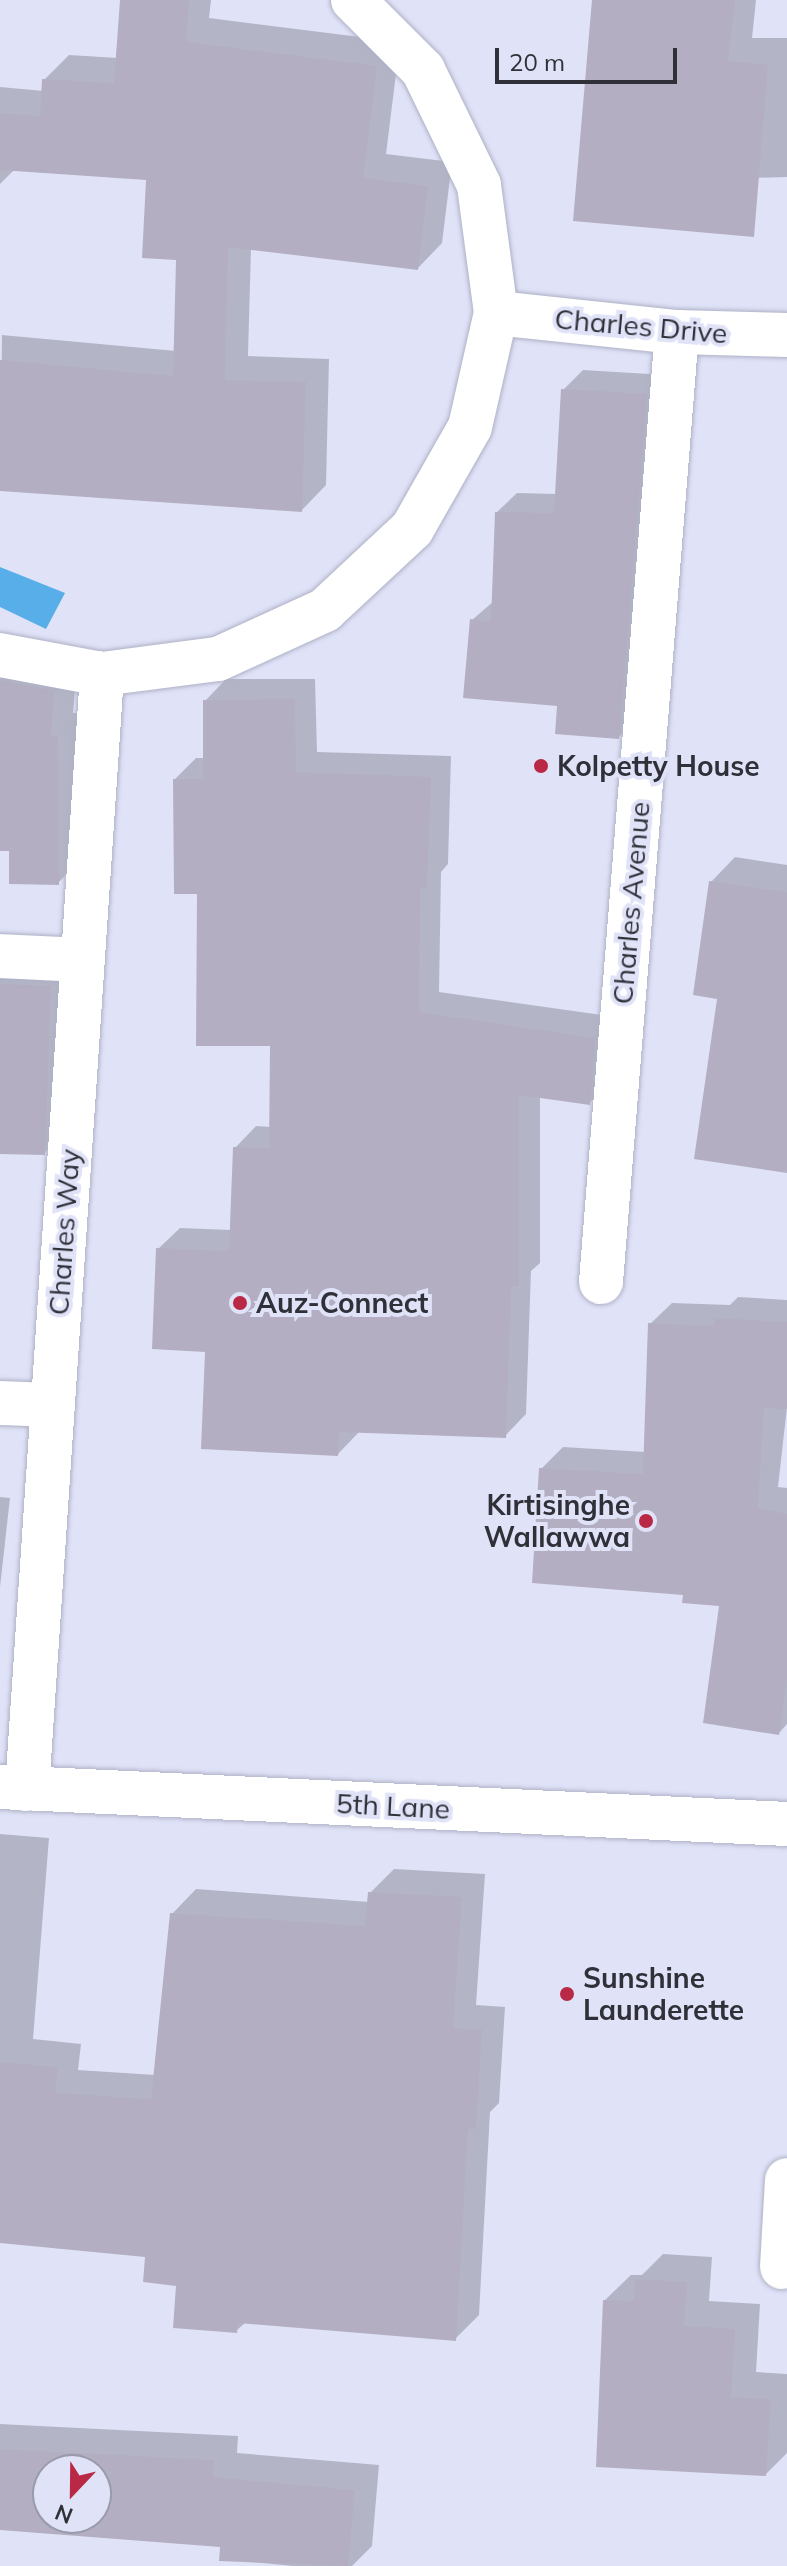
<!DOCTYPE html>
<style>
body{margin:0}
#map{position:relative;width:787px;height:2566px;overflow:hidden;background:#e0e3f8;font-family:Mulish,sans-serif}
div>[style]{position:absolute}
.water>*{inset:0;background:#57aee8}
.shadow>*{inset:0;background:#0003}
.building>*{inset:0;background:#b4aec2}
.roads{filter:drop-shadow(0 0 2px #aeb1c5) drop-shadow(0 0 2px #aeb1c5)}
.minor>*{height:44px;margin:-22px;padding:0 22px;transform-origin:22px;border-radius:22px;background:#fff}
.tertiary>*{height:44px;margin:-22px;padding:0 22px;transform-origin:22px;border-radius:22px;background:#fff}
.secondary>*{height:44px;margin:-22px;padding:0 22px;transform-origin:22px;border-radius:22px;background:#fff}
.dots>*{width:22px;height:22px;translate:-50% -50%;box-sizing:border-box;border:4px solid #e0e3f8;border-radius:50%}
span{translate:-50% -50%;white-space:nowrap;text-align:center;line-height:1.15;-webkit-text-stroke:8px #e0e3f8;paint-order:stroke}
.street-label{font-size:28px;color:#2f3038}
.poi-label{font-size:28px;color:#2f3038;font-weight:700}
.left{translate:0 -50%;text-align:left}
.right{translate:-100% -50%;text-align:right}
.north{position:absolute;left:32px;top:2454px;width:80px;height:80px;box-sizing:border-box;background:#e0e3f8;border:2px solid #999bab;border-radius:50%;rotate:202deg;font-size:22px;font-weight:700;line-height:32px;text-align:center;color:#2f3038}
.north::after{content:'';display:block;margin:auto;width:28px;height:36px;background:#b92844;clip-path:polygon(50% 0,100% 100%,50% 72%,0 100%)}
.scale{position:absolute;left:495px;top:48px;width:182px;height:36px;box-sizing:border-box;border:4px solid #2f3038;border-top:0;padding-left:10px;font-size:24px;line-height:28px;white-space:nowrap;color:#2f3038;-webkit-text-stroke:6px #e0e3f8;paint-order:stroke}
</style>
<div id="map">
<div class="water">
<i style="clip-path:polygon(0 567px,65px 593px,46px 629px,0 607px)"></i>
</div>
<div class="shadow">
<i style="clip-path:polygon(122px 0,211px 0,209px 18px,400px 42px,386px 154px,452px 162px,442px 243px,418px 268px,251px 248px,248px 356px,329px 359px,326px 485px,302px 510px,0 488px,2px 335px,176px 351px,179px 258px,148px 179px,15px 169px,0 184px,0 87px,44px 91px,44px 80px,69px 55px,118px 58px)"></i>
<i style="clip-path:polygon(598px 0,756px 0,752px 38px,787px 38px,787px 177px,710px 179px)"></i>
<i style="clip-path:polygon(583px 370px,666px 375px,638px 717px,619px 737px,560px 705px,472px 620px,494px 601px,497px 512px,517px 493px,557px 494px,563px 390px)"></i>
<i style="clip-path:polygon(0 635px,77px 667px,73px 713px,81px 713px,81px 859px,58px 883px,11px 849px,0 849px)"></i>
<i style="clip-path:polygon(226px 679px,315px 679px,317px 752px,451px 756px,448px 864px,441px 872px,439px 992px,616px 1017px,611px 1082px,589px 1103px,540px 1096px,540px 1263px,531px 1271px,526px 1414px,505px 1436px,359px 1432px,338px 1454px,207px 1350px,158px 1249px,180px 1228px,231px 1230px,235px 1148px,256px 1126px,271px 1127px,272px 1044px,199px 892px,175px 779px,196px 758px,205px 758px,205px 701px)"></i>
<i style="clip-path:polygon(735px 857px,787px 865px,787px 1171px,719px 997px,711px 882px)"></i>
<i style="clip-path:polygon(0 960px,74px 963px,68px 1130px,44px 1153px,0 1152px)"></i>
<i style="clip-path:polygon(738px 1297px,787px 1300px,787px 1407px,778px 1487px,787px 1488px,787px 1724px,779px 1733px,722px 1604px,685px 1593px,541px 1469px,563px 1447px,646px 1452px,650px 1324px,672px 1303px,730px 1305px)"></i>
<i style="clip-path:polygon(0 1497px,10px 1498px,0 1587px)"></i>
<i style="clip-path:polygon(0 1834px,49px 1838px,33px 2039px,81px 2044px,78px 2070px,155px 2075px,172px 1914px,196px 1889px,369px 1902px,370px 1893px,394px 1869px,485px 1874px,476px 2005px,505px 2007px,499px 2103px,490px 2112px,479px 2315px,455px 2339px,246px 2322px,236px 2331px,147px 2255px,0 2242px)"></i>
<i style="clip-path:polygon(663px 2254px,712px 2257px,709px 2301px,760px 2304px,756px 2372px,787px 2374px,787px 2453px,766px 2474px,605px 2300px,631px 2275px,642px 2275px)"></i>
<i style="clip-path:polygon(evenodd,0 2424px,238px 2436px,237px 2453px,379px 2465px,372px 2546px,352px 2566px,293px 2566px,221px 2559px,223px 2545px,0 2528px,0 2424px,48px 2470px,96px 2470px,96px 2518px,48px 2518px,48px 2470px)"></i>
</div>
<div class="building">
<i style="clip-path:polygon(120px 0,189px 0,186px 42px,377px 66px,363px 178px,428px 186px,418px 270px,228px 247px,225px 380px,306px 382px,302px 512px,0 491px,0 360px,173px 376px,176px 260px,142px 258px,146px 180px,0 170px,0 113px,40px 116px,42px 79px,114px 83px)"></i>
<i style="clip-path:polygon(592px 0,735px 0,728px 61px,768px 65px,754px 237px,573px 221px)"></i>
<i style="clip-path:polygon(561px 389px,647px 394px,619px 739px,555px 734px,557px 706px,463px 698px,470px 619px,491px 622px,495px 512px,554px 513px)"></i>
<i style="clip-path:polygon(0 680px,54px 691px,51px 736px,58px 736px,59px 885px,9px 884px,9px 851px,0 851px)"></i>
<i style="clip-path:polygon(295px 699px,296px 772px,431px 777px,427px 888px,420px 888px,419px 1012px,595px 1038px,590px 1105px,519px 1095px,519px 1286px,511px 1286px,506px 1438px,339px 1432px,338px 1456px,201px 1449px,205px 1352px,152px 1349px,156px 1248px,229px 1251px,233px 1147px,269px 1148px,270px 1046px,196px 1046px,197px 894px,174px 894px,173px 779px,203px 779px,203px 700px)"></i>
<i style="clip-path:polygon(709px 881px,787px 892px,787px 1173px,694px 1159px,717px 999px,693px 995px)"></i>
<i style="clip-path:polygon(0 984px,51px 986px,45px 1155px,0 1154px)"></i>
<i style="clip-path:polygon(714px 1318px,787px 1322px,787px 1409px,764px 1408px,758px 1508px,787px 1514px,787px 1680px,779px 1735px,703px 1723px,719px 1606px,682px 1603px,683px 1595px,532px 1583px,539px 1468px,643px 1474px,648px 1323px,714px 1326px)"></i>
<i style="clip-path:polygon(368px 1892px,462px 1897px,453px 2028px,482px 2030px,476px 2129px,468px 2129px,456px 2341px,238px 2323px,237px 2333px,173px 2328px,176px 2286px,143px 2282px,145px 2257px,0 2243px,0 2062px,58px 2067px,55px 2093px,151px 2099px,170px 1913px,365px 1926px)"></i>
<i style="clip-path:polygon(635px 2279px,687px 2282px,684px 2326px,735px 2329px,731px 2397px,771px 2399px,766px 2476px,596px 2467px,603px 2300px,634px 2301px)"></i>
<i style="clip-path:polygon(evenodd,0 2449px,214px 2460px,213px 2477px,355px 2490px,348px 2566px,219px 2561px,220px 2547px,0 2530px,0 2449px,48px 2470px,96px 2470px,96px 2518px,48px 2518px,48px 2470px)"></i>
</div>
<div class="roads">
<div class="minor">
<i style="left:0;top:956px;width:82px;rotate:2.8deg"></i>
<i style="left:601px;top:1282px;width:953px;rotate:-85.43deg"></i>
<i style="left:0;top:1403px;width:53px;rotate:2.2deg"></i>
<i style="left:782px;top:2267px;width:87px;rotate:-86.7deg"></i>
</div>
<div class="tertiary">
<i style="left:496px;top:313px;width:182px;rotate:6deg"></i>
<i style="left:677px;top:332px;width:110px;rotate:1.6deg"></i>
<i style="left:0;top:655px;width:104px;rotate:10.6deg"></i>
<i style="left:102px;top:674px;width:117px;rotate:-7.4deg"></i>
<i style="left:218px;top:659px;width:118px;rotate:-24.6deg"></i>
<i style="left:325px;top:610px;width:119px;rotate:-43deg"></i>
<i style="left:412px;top:529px;width:117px;rotate:-60.4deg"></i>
<i style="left:470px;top:427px;width:117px;rotate:-77.2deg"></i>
<i style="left:496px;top:313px;width:129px;rotate:-97.6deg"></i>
<i style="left:479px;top:185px;width:128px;rotate:-116deg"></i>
<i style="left:423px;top:70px;width:99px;rotate:-135deg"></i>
<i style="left:27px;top:1789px;width:1118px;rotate:-86.15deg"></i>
</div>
<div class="secondary">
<i style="left:0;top:1787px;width:788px;rotate:2.69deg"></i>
</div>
</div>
<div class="dots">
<i style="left:541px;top:766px;background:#b92844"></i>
<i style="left:240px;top:1303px;background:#b92844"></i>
<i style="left:646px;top:1521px;background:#b92844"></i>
<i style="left:567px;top:1994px;background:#b92844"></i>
</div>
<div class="street-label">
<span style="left:641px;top:326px;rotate:5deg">Charles Drive</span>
<span style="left:631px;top:903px;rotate:-85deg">Charles Avenue</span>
<span style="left:64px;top:1232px;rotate:-86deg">Charles Way</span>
<span style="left:393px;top:1806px;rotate:3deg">5th Lane</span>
</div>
<div class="poi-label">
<span class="left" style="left:557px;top:766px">Kolpetty House</span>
<span class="left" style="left:256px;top:1303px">Auz-Connect</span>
<span class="right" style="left:630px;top:1521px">Kirtisinghe<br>Wallawwa</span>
<span class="left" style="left:583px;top:1994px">Sunshine<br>Launderette</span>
</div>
<div class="north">N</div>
<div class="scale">20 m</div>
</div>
